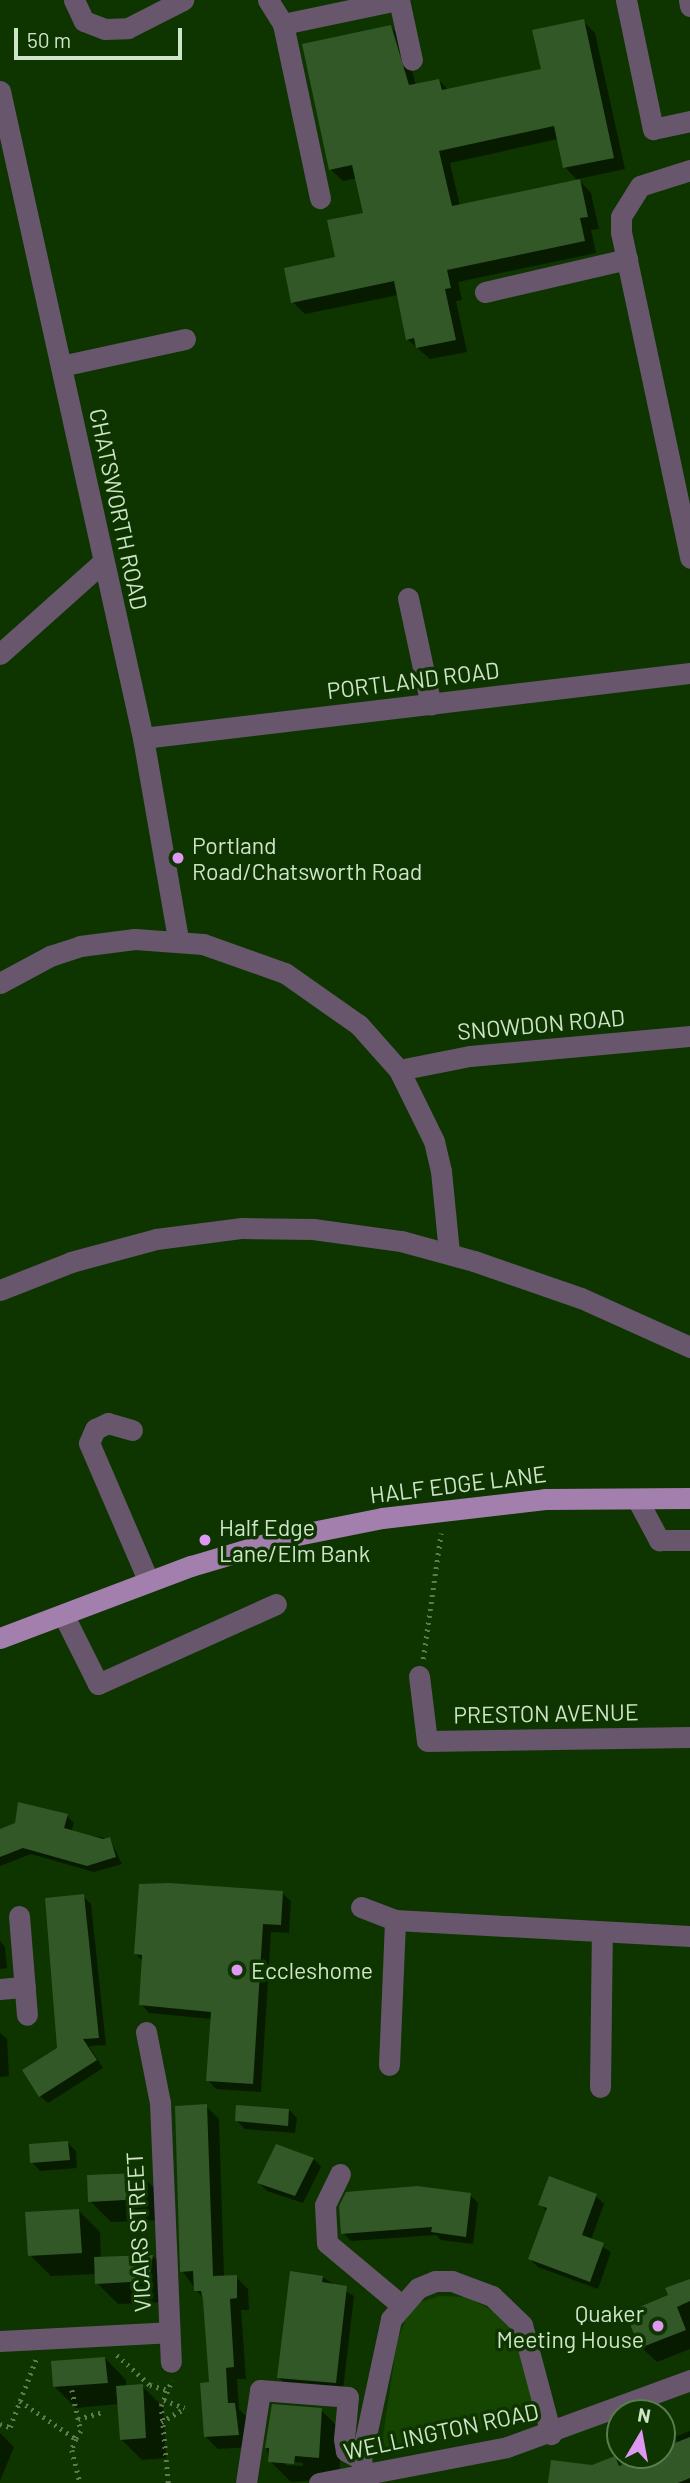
<!DOCTYPE html>
<style>
body{margin:0}
#map{position:relative;width:690px;height:2483px;overflow:hidden;background:#0e3400;font-family:Barlow,sans-serif}
div>[style]{position:absolute}
.green>*{inset:0;background:#154501}
.shadow>*{inset:0;background:#0007}
.building>*{inset:0;background:#315826}
.path>*{height:4.5px;margin-top:-2.25px;transform-origin:0;background:repeating-linear-gradient(90deg,#5c7b51 0 2px,transparent 0 7px)}
.minor>*{height:21px;margin:-10.5px;padding:0 10.5px;transform-origin:10.5px;border-radius:10.5px;background:#67566c}
.major>*{height:21px;margin:-10.5px;padding:0 10.5px;transform-origin:10.5px;border-radius:10.5px;background:#a27fac}
.dots>*{width:19px;height:19px;translate:-50% -50%;box-sizing:border-box;border:4px solid #0e3400;border-radius:50%}
span{translate:-50% -50%;white-space:nowrap;text-align:center;line-height:1.15;-webkit-text-stroke:7px #0e3400;paint-order:stroke}
.street-label{font-size:23px;color:#cfe5c9}
.poi-label{font-size:23px;color:#cfe5c9}
.left{translate:0 -50%;text-align:left}
.right{translate:-100% -50%;text-align:right}
.north{position:absolute;left:606px;top:2399px;width:70px;height:70px;box-sizing:border-box;background:#0e3400;border:2px solid #5b7b50;border-radius:50%;rotate:10deg;font-size:19px;font-weight:700;line-height:28px;text-align:center;color:#cfe5c9}
.north::after{content:'';display:block;margin:auto;width:24px;height:32px;background:#df98f2;clip-path:polygon(50% 0,100% 100%,50% 72%,0 100%)}
.scale{position:absolute;left:14px;top:28px;width:168px;height:32px;box-sizing:border-box;border:4px solid #cfe5c9;border-top:0;padding-left:9px;font-size:21px;line-height:24px;white-space:nowrap;color:#cfe5c9;-webkit-text-stroke:5px #0e3400;paint-order:stroke}
</style>
<div id="map">
<div class="green">
<i style="clip-path:polygon(440px 2296px,467px 2297px,515px 2323px,539px 2411px,445px 2440px,381px 2450px,397px 2341px,407px 2316px,420px 2302px)"></i>
</div>
<div class="shadow">
<i style="clip-path:polygon(evenodd,583px 21px,595px 33px,625px 169px,578px 179px,591px 193px,599px 229px,591px 230px,596px 253px,458px 282px,462px 300px,456px 301px,467px 352px,430px 359px,407px 339px,398px 295px,305px 314px,293px 302px,337px 258px,365px 214px,357px 178px,343px 181px,330px 169px,390px 27px,403px 39px,416px 85px,439px 80px,449px 91px,543px 71px,583px 21px,558px 139px,565px 167px,578px 181px,460px 206px,450px 163px,558px 139px)"></i>
<i style="clip-path:polygon(67px 1816px,74px 1823px,71px 1832px,110px 1839px,122px 1864px,94px 1872px,31px 1854px,0 1866px,0 1831px)"></i>
<i style="clip-path:polygon(282px 1893px,291px 1901px,289px 1933px,271px 1932px,261px 2092px,216px 2089px,208px 2080px,212px 2019px,149px 2013px,141px 2004px,143px 1962px,136px 1954px)"></i>
<i style="clip-path:polygon(83px 1896px,91px 1904px,106px 2045px,89px 2046px,103px 2068px,48px 2103px,40px 2096px,59px 2049px)"></i>
<i style="clip-path:polygon(0 1941px,5px 1947px,7px 1968px,0 1969px)"></i>
<i style="clip-path:polygon(0 2033px,7px 2039px,9px 2076px,0 2077px)"></i>
<i style="clip-path:polygon(206px 2106px,219px 2119px,224px 2277px,236px 2277px,248px 2289px,249px 2310px,241px 2310px,246px 2379px,237px 2379px,239px 2409px,247px 2417px,251px 2447px,218px 2449px,205px 2436px,211px 2384px,205px 2301px,182px 2271px)"></i>
<i style="clip-path:polygon(289px 2110px,297px 2118px,295px 2133px,245px 2129px,237px 2121px)"></i>
<i style="clip-path:polygon(68px 2143px,76px 2151px,77px 2168px,40px 2171px,32px 2162px)"></i>
<i style="clip-path:polygon(277px 2146px,314px 2159px,321px 2167px,303px 2203px,267px 2191px,259px 2183px)"></i>
<i style="clip-path:polygon(141px 2175px,162px 2196px,163px 2220px,111px 2222px,90px 2201px)"></i>
<i style="clip-path:polygon(470px 2195px,478px 2203px,473px 2244px,441px 2240px,436px 2235px,351px 2241px,343px 2233px)"></i>
<i style="clip-path:polygon(596px 2196px,604px 2204px,591px 2240px,611px 2252px,598px 2289px,538px 2267px,530px 2259px,547px 2212px,540px 2204px)"></i>
<i style="clip-path:polygon(79px 2211px,100px 2232px,101px 2259px,153px 2256px,174px 2277px,170px 2302px,118px 2304px,97px 2283px,96px 2274px,51px 2276px,30px 2255px)"></i>
<i style="clip-path:polygon(322px 2277px,354px 2296px,343px 2390px,287px 2386px,279px 2378px)"></i>
<i style="clip-path:polygon(690px 2280px,690px 2349px,657px 2362px,641px 2347px,671px 2296px)"></i>
<i style="clip-path:polygon(105px 2358px,126px 2380px,126px 2387px,142px 2386px,163px 2407px,166px 2458px,142px 2460px,121px 2439px,119px 2404px,76px 2408px,55px 2387px)"></i>
<i style="clip-path:polygon(evenodd,321px 2410px,342px 2431px,339px 2478px,291px 2482px,270px 2461px,266px 2447px,321px 2410px,286px 2461px,303px 2463px,303px 2466px,286px 2465px,286px 2461px)"></i>
<i style="clip-path:polygon(690px 2431px,690px 2483px,549px 2483px,615px 2458px,622px 2466px,662px 2455px,662px 2450px,678px 2443px,675px 2437px)"></i>
<i style="clip-path:polygon(0 2433px,14px 2447px,0 2481px)"></i>
</div>
<div class="building">
<i style="clip-path:polygon(584px 19px,614px 158px,563px 168px,554px 126px,439px 151px,452px 206px,580px 179px,588px 217px,580px 218px,585px 241px,447px 270px,451px 288px,445px 289px,456px 340px,416px 348px,414px 338px,406px 340px,394px 281px,291px 303px,284px 268px,335px 257px,327px 220px,363px 213px,352px 165px,329px 170px,302px 44px,391px 25px,409px 85px,439px 79px,442px 90px,541px 69px,532px 30px)"></i>
<i style="clip-path:polygon(18px 1802px,68px 1814px,64px 1828px,103px 1839px,110px 1837px,116px 1857px,87px 1866px,23px 1848px,0 1857px,0 1829px,15px 1823px)"></i>
<i style="clip-path:polygon(169px 1883px,283px 1891px,281px 1925px,263px 1924px,253px 2084px,206px 2081px,211px 2012px,139px 2005px,142px 1955px,134px 1954px,139px 1884px)"></i>
<i style="clip-path:polygon(84px 1894px,99px 2038px,83px 2039px,97px 2060px,39px 2097px,22px 2070px,57px 2048px,45px 1898px)"></i>
<i style="clip-path:polygon(207px 2104px,213px 2276px,237px 2275px,237px 2298px,230px 2299px,234px 2367px,226px 2368px,228px 2403px,235px 2403px,239px 2435px,204px 2437px,200px 2383px,209px 2382px,203px 2300px,201px 2291px,194px 2291px,193px 2271px,180px 2272px,175px 2106px)"></i>
<i style="clip-path:polygon(236px 2105px,289px 2109px,288px 2126px,235px 2121px)"></i>
<i style="clip-path:polygon(68px 2141px,70px 2160px,30px 2163px,29px 2144px)"></i>
<i style="clip-path:polygon(276px 2144px,314px 2158px,295px 2196px,257px 2183px)"></i>
<i style="clip-path:polygon(141px 2173px,143px 2199px,88px 2202px,87px 2175px)"></i>
<i style="clip-path:polygon(549px 2176px,597px 2194px,582px 2235px,604px 2243px,590px 2282px,528px 2259px,547px 2208px,538px 2205px)"></i>
<i style="clip-path:polygon(417px 2186px,471px 2193px,466px 2237px,431px 2232px,432px 2227px,341px 2234px,339px 2206px,346px 2192px)"></i>
<i style="clip-path:polygon(79px 2209px,82px 2253px,28px 2256px,25px 2212px)"></i>
<i style="clip-path:polygon(153px 2255px,149px 2281px,95px 2284px,94px 2257px)"></i>
<i style="clip-path:polygon(290px 2271px,323px 2276px,322px 2282px,347px 2286px,336px 2383px,277px 2378px)"></i>
<i style="clip-path:polygon(690px 2279px,690px 2301px,677px 2307px,686px 2330px,640px 2348px,627px 2317px,638px 2313px,637px 2308px,668px 2295px,665px 2288px)"></i>
<i style="clip-path:polygon(105px 2357px,108px 2383px,53px 2387px,51px 2361px)"></i>
<i style="clip-path:polygon(143px 2384px,146px 2438px,120px 2440px,116px 2386px)"></i>
<i style="clip-path:polygon(272px 2404px,322px 2408px,319px 2458px,295px 2456px,294px 2464px,268px 2462px,269px 2448px,265px 2448px)"></i>
<i style="clip-path:polygon(690px 2437px,690px 2478px,678px 2483px,548px 2483px,551px 2460px,592px 2465px,615px 2456px,619px 2466px,645px 2455px,662px 2455px,662px 2448px)"></i>
</div>
<div class="path">
<i style="left:423px;top:1659px;width:127px;rotate:-81.9deg"></i>
<i style="left:117px;top:2355px;width:45px;rotate:42.3deg"></i>
<i style="left:150px;top:2385px;width:19px;rotate:16deg"></i>
<i style="left:72px;top:2390px;width:42px;rotate:77.6deg"></i>
<i style="left:81px;top:2431px;width:9px;rotate:122deg"></i>
<i style="left:164px;top:2400px;width:22px;rotate:21deg"></i>
<i style="left:20px;top:2401px;width:68px;rotate:34.2deg"></i>
<i style="left:76px;top:2439px;width:12px;rotate:110deg"></i>
<i style="left:72px;top:2450px;width:34px;rotate:76deg"></i>
<i style="left:78px;top:2419px;width:25px;rotate:-16deg"></i>
<i style="left:161px;top:2422px;width:28px;rotate:-30deg"></i>
<i style="left:0;top:2424px;width:10px;rotate:17deg"></i>
<i style="left:10px;top:2427px;width:73px;rotate:-69.1deg"></i>
<i style="left:168px;top:2483px;width:77px;rotate:-95.2deg"></i>
<i style="left:161px;top:2406px;width:28px;rotate:-67deg"></i>
</div>
<div class="minor">
<i style="left:74px;top:0;width:23px;rotate:65deg"></i>
<i style="left:84px;top:21px;width:22px;rotate:21deg"></i>
<i style="left:105px;top:29px;width:23px;rotate:-2deg"></i>
<i style="left:128px;top:28px;width:62px;rotate:-27deg"></i>
<i style="left:268px;top:0;width:28px;rotate:58deg"></i>
<i style="left:283px;top:24px;width:178px;rotate:78deg"></i>
<i style="left:399px;top:0;width:61px;rotate:77.8deg"></i>
<i style="left:626px;top:0;width:132px;rotate:78.2deg"></i>
<i style="left:653px;top:129px;width:38px;rotate:-12deg"></i>
<i style="left:689px;top:0;width:6px;rotate:81deg"></i>
<i style="left:283px;top:24px;width:117px;rotate:-11.8deg"></i>
<i style="left:0;top:91px;width:663px;rotate:77.54deg"></i>
<i style="left:143px;top:738px;width:204px;rotate:80.1deg"></i>
<i style="left:690px;top:170px;width:52px;rotate:162.3deg"></i>
<i style="left:640px;top:186px;width:36px;rotate:122deg"></i>
<i style="left:621px;top:217px;width:15px;rotate:90deg"></i>
<i style="left:621px;top:232px;width:333px;rotate:78deg"></i>
<i style="left:485px;top:292px;width:146px;rotate:-13.1deg"></i>
<i style="left:61px;top:366px;width:127px;rotate:-12.3deg"></i>
<i style="left:408px;top:598px;width:109px;rotate:77.9deg"></i>
<i style="left:0;top:654px;width:138px;rotate:-41.8deg"></i>
<i style="left:143px;top:738px;width:551px;rotate:-6.78deg"></i>
<i style="left:0;top:983px;width:57px;rotate:-28.4deg"></i>
<i style="left:50px;top:956px;width:32px;rotate:-18deg"></i>
<i style="left:80px;top:946px;width:55px;rotate:-7.3deg"></i>
<i style="left:135px;top:939px;width:68px;rotate:4.2deg"></i>
<i style="left:203px;top:944px;width:87px;rotate:19.5deg"></i>
<i style="left:285px;top:973px;width:90px;rotate:35.1deg"></i>
<i style="left:359px;top:1025px;width:60px;rotate:48.4deg"></i>
<i style="left:399px;top:1070px;width:79px;rotate:63.8deg"></i>
<i style="left:434px;top:1141px;width:31px;rotate:77deg"></i>
<i style="left:441px;top:1171px;width:82px;rotate:84.4deg"></i>
<i style="left:399px;top:1070px;width:72px;rotate:-11.2deg"></i>
<i style="left:470px;top:1056px;width:221px;rotate:-5.2deg"></i>
<i style="left:0;top:1290px;width:76px;rotate:-21.5deg"></i>
<i style="left:71px;top:1262px;width:88px;rotate:-15.1deg"></i>
<i style="left:156px;top:1239px;width:87px;rotate:-7.3deg"></i>
<i style="left:242px;top:1228px;width:71px;rotate:0.8deg"></i>
<i style="left:313px;top:1229px;width:89px;rotate:7.8deg"></i>
<i style="left:401px;top:1241px;width:76px;rotate:15.3deg"></i>
<i style="left:474px;top:1261px;width:113px;rotate:19.1deg"></i>
<i style="left:581px;top:1298px;width:120px;rotate:24.2deg"></i>
<i style="left:132px;top:1430px;width:25px;rotate:-164deg"></i>
<i style="left:108px;top:1423px;width:14px;rotate:155deg"></i>
<i style="left:95px;top:1429px;width:15px;rotate:113deg"></i>
<i style="left:89px;top:1443px;width:151px;rotate:66.7deg"></i>
<i style="left:637px;top:1499px;width:47px;rotate:61.8deg"></i>
<i style="left:659px;top:1540px;width:31px"></i>
<i style="left:64px;top:1616px;width:76px;rotate:63.4deg"></i>
<i style="left:98px;top:1684px;width:195px;rotate:-24.2deg"></i>
<i style="left:419px;top:1676px;width:65px;rotate:83deg"></i>
<i style="left:427px;top:1741px;width:263px;rotate:-0.9deg"></i>
<i style="left:361px;top:1907px;width:36px;rotate:21deg"></i>
<i style="left:395px;top:1920px;width:295px;rotate:3.1deg"></i>
<i style="left:19px;top:1916px;width:99px;rotate:85.4deg"></i>
<i style="left:0;top:1989px;width:25px;rotate:-5deg"></i>
<i style="left:146px;top:2032px;width:72px;rotate:78.8deg"></i>
<i style="left:160px;top:2103px;width:259px;rotate:87.6deg"></i>
<i style="left:389px;top:2065px;width:145px;rotate:-87.6deg"></i>
<i style="left:600px;top:2087px;width:155px;rotate:-89.3deg"></i>
<i style="left:340px;top:2174px;width:34px;rotate:116deg"></i>
<i style="left:325px;top:2205px;width:38px;rotate:87deg"></i>
<i style="left:327px;top:2243px;width:95px;rotate:39.9deg"></i>
<i style="left:0;top:2341px;width:169px;rotate:-3deg"></i>
<i style="left:364px;top:2476px;width:17px;rotate:-100deg"></i>
<i style="left:361px;top:2459px;width:143px;rotate:-77.9deg"></i>
<i style="left:391px;top:2319px;width:41px;rotate:-48.9deg"></i>
<i style="left:418px;top:2288px;width:18px;rotate:-22deg"></i>
<i style="left:435px;top:2281px;width:17px"></i>
<i style="left:452px;top:2281px;width:43px;rotate:20.6deg"></i>
<i style="left:492px;top:2296px;width:42px;rotate:44deg"></i>
<i style="left:522px;top:2325px;width:113px;rotate:75.1deg"></i>
<i style="left:246px;top:2483px;width:94px;rotate:-81.4deg"></i>
<i style="left:260px;top:2390px;width:88px;rotate:4.5deg"></i>
<i style="left:348px;top:2397px;width:42px;rotate:95.4deg"></i>
<i style="left:344px;top:2439px;width:12px;rotate:81deg"></i>
<i style="left:346px;top:2451px;width:17px;rotate:28deg"></i>
<i style="left:319px;top:2483px;width:191px;rotate:-10.8deg"></i>
<i style="left:507px;top:2447px;width:195px;rotate:-20.1deg"></i>
</div>
<div class="major">
<i style="left:0;top:1638px;width:204px;rotate:-20.7deg"></i>
<i style="left:191px;top:1566px;width:105px;rotate:-16.5deg"></i>
<i style="left:292px;top:1536px;width:92px;rotate:-11.3deg"></i>
<i style="left:382px;top:1518px;width:164px;rotate:-6.6deg"></i>
<i style="left:545px;top:1499px;width:145px;rotate:-0.4deg"></i>
</div>
<div class="dots">
<i style="left:178px;top:858px;background:#df98f2"></i>
<i style="left:205px;top:1540px;background:#df98f2"></i>
<i style="left:237px;top:1970px;background:#df98f2"></i>
<i style="left:658px;top:2326px;background:#df98f2"></i>
</div>
<div class="street-label">
<span style="left:119px;top:509px;rotate:78deg">CHATSWORTH ROAD</span>
<span style="left:413px;top:680px;rotate:-7deg">PORTLAND ROAD</span>
<span style="left:541px;top:1024px;rotate:-5deg">SNOWDON ROAD</span>
<span style="left:458px;top:1484px;rotate:-7deg">HALF EDGE LANE</span>
<span style="left:546px;top:1713px;rotate:-1deg">PRESTON AVENUE</span>
<span style="left:138px;top:2232px;rotate:-93deg">VICARS STREET</span>
<span style="left:441px;top:2431px;rotate:-12deg">WELLINGTON ROAD</span>
</div>
<div class="poi-label">
<span class="left" style="left:192px;top:858px">Portland<br>Road/Chatsworth Road</span>
<span class="left" style="left:219px;top:1540px">Half Edge<br>Lane/Elm Bank</span>
<span class="left" style="left:251px;top:1970px">Eccleshome</span>
<span class="right" style="left:644px;top:2326px">Quaker<br>Meeting House</span>
</div>
<div class="north">N</div>
<div class="scale">50 m</div>
</div>
